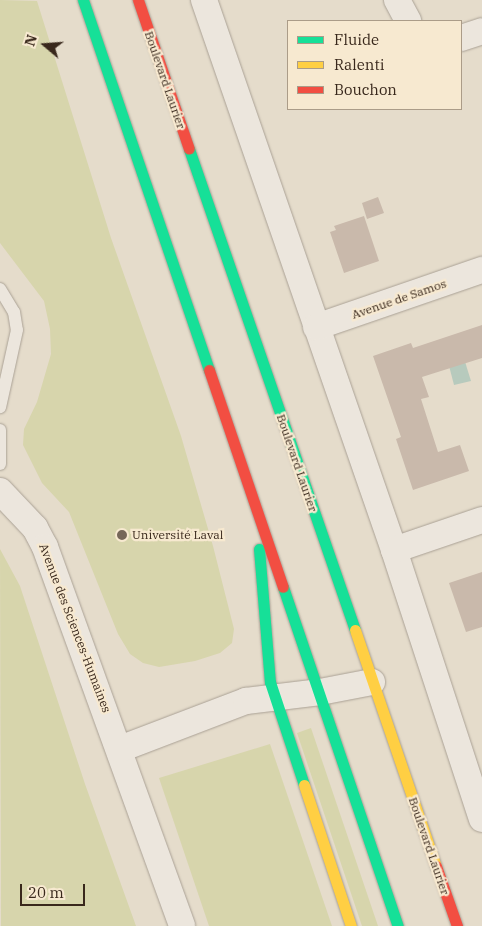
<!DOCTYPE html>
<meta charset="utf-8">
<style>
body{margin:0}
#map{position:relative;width:482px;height:926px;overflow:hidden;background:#e5dccb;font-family:"IBM Plex Serif",serif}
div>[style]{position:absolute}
.green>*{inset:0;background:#d7d5ac}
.water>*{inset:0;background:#b7cabd}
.building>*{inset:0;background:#c9b9ab}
.roads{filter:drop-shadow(0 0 1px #aaa195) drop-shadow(0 0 1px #aaa195)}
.lane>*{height:12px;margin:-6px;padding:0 6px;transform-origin:6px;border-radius:6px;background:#ece6dd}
.street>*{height:26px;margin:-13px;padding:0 13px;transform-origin:13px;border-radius:13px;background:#ece6dd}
.fast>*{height:11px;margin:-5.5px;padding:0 5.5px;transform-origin:5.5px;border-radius:5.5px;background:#16e098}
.slow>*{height:11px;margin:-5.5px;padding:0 5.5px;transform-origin:5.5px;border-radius:5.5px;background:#ffcf43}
.jam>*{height:11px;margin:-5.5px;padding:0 5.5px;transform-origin:5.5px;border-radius:5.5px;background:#f24e42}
.dots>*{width:14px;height:14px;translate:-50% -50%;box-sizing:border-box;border:2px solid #f7e9d0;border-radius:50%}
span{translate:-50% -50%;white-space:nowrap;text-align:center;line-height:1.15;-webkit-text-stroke:4.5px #f7e9d0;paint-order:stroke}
.street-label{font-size:12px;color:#39281c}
.poi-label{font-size:12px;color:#39281c}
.left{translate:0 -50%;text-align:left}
.legend{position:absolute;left:287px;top:20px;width:175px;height:90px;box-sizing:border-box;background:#f7e9d0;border:1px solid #ab9c88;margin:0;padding:6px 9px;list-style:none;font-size:15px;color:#39281c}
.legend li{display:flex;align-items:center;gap:10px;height:25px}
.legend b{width:25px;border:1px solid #ab9c88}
.north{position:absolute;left:20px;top:20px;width:50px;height:50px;-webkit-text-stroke:4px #f7e9d0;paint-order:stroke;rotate:288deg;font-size:14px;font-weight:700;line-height:20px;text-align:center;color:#39281c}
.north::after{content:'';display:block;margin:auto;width:18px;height:22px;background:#39281c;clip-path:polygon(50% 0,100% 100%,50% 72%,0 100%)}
.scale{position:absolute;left:20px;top:884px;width:65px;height:22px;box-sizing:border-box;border:2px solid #39281c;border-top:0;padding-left:6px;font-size:15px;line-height:18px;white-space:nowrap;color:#39281c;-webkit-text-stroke:4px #f7e9d0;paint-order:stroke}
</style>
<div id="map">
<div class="green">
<i style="clip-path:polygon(0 0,37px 1px,111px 238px,181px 436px,213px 546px,234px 629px,232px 643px,220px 653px,195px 661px,159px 667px,143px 663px,130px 654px,118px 634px,69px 512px,42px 483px,23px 445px,24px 429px,37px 402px,51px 354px,50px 329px,44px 301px,0 243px)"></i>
<i style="clip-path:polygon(0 549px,20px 586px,85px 784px,136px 926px,1px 926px)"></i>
<i style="clip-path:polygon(311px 728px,378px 926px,362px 926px,297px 733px)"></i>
<i style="clip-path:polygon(270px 744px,332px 926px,209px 926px,159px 778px)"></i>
</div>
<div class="water">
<i style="clip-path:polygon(462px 352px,471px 381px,454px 385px,447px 358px)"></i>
</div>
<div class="building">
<i style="clip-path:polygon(378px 197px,384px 213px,367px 219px,362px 203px)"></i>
<i style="clip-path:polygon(364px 216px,379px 261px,344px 273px,330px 232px,336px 230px,334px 226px)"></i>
<i style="clip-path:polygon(482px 325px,482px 358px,422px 377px,429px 397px,421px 399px,438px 452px,460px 445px,469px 471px,413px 490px,396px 439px,401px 437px,373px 356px,411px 343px,413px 348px)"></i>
<i style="clip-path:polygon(482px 572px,482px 627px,466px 632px,449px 583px)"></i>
</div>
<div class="roads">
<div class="lane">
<i style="left:0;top:289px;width:27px;rotate:59deg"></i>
<i style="left:14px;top:312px;width:18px;rotate:81deg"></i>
<i style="left:17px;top:330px;width:79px;rotate:102.4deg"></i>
<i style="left:0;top:430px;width:34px;rotate:90deg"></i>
</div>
<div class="street">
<i style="left:204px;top:0;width:582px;rotate:70.94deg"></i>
<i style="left:394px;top:550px;width:283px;rotate:71.9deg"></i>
<i style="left:397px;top:0;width:24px;rotate:62deg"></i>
<i style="left:461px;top:38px;width:22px;rotate:-18deg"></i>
<i style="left:316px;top:327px;width:176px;rotate:-19deg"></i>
<i style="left:0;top:491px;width:51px;rotate:46.6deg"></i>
<i style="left:35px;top:528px;width:21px;rotate:62deg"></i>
<i style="left:45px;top:547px;width:403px;rotate:70.1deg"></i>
<i style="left:394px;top:550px;width:93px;rotate:-18.8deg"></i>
<i style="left:120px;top:749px;width:135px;rotate:-20.9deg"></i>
<i style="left:246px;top:701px;width:75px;rotate:-6.9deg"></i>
<i style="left:320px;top:692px;width:53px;rotate:-10.9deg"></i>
</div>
<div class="fast">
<i style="left:83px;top:0;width:391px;rotate:71.2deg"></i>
<i style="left:189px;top:149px;width:509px;rotate:70.96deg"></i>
<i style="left:259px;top:549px;width:133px;rotate:85.3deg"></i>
<i style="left:270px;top:682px;width:108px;rotate:71.7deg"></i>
<i style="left:283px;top:587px;width:358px;rotate:71.3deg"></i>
</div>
<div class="slow">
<i style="left:355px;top:630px;width:250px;rotate:71.1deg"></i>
<i style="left:304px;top:785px;width:149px;rotate:71.6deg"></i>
</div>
<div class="jam">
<i style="left:138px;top:0;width:157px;rotate:71.1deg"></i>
<i style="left:209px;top:370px;width:229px;rotate:71.2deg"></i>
<i style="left:436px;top:866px;width:64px;rotate:70.7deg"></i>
</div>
</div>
<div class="dots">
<i style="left:122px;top:535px;background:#756759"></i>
</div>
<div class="street-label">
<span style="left:165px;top:80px;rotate:71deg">Boulevard Laurier</span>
<span style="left:399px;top:299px;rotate:-19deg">Avenue de Samos</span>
<span style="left:297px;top:463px;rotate:71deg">Boulevard Laurier</span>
<span style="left:75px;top:628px;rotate:69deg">Avenue des Sciences-Humaines</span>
<span style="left:429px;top:846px;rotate:71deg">Boulevard Laurier</span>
</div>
<div class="poi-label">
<span class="left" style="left:132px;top:535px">Université Laval</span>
</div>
<ul class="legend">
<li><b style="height:6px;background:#16e098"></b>Fluide</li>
<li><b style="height:6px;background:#ffcf43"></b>Ralenti</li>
<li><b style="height:6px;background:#f24e42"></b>Bouchon</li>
</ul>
<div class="north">N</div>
<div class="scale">20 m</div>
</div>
